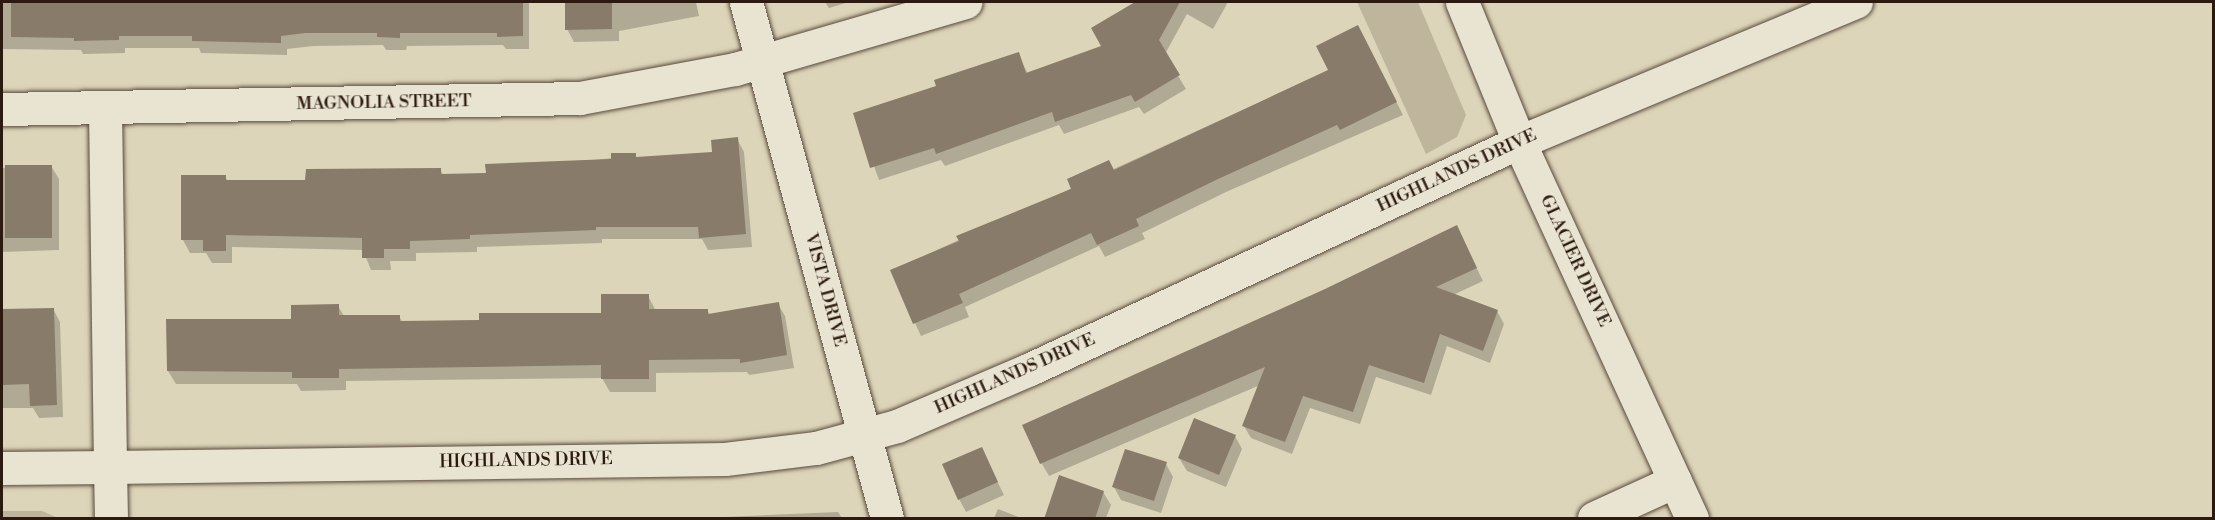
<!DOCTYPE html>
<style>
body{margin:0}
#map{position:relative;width:2215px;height:520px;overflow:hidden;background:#ddd5ba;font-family:"Libre Bodoni",serif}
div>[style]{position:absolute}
.green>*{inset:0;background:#bfb59d}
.shadow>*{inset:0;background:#0003}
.building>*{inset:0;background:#887b69}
.roads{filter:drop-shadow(0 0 2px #58493b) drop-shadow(0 0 2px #58493b)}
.minor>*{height:33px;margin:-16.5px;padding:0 16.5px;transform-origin:16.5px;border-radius:16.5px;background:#e9e4d2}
span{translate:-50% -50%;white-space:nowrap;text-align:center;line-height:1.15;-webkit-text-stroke:4.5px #e9e4d2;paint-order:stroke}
.street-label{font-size:18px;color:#2c1a11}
.frame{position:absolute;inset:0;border:3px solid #2c1a11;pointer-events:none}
</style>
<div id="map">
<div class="green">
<i style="clip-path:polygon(1357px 2px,1418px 2px,1466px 115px,1457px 137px,1426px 154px)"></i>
<i style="clip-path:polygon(2px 511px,42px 511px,58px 518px,2px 518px)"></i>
</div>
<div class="shadow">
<i style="clip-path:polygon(2px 2px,529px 2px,529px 49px,506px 49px,503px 45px,407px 46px,406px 50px,386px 50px,383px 45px,313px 46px,287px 49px,287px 55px,201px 53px,199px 48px,125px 48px,125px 53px,83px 54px,81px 50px,2px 49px)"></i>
<i style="clip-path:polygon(566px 2px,696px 2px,699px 16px,619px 31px,619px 41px,574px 42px,567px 29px)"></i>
<i style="clip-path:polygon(825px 2px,849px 2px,829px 8px)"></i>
<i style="clip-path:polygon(1138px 2px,1228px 2px,1213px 29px,1187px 14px,1165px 54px,1186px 89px,1144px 114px,1139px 107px,1064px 134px,1059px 125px,945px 166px,941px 160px,879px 180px,855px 114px,938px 87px,1018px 54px,1028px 74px,1103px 47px,1093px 29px)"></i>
<i style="clip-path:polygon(1365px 39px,1403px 115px,1226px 192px,1142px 233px,1145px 239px,1105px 257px,1099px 246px,965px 307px,969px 317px,921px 336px,891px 271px,1330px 70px)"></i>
<i style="clip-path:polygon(737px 139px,744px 152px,752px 247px,708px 250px,702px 239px,602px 239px,602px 243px,477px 247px,477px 252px,416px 253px,416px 261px,390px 261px,391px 270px,371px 270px,363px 250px,232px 247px,232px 263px,212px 263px,206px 253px,190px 253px,183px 240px,225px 176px,228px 182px,307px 182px,440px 169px,444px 176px,487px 174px,635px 155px,637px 159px,713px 153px)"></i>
<i style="clip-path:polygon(51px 166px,59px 179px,59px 250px,2px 252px,2px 168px)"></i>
<i style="clip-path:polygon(1463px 240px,1483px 281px,1453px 295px,1497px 311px,1504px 324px,1490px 363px,1447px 346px,1431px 395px,1376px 377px,1360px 424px,1310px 408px,1292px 454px,1251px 438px,1244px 426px,1260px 385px,1049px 476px,1042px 464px,1024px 426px)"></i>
<i style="clip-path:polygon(648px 296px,656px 311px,707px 310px,710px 315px,778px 304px,785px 316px,794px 368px,749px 375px,747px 372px,656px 373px,656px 392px,610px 392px,602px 378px,346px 381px,346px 390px,301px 391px,297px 384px,176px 384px,168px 371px,338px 306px,344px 316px,399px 316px,403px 323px,481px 322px,603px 315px)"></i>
<i style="clip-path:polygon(53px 309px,60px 322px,63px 417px,39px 418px,33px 408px,2px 408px,2px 311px)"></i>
<i style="clip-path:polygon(1235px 436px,1242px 449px,1226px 487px,1187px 471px,1179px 458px)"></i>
<i style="clip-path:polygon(981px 449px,1004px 495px,966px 512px,959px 499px)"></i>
<i style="clip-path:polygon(1166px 464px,1173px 477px,1161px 513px,1121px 500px,1114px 487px)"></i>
<i style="clip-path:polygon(1103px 492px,1111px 505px,1106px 518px,1050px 518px)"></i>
<i style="clip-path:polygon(998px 509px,1021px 518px,994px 518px)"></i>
<i style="clip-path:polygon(838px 512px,842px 518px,471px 518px,701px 518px)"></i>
<i style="clip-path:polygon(416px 517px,441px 518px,416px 518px)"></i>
</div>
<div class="building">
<i style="clip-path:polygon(11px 2px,523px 2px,523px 36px,497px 37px,497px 33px,400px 33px,400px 38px,377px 37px,377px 33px,305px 33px,281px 36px,281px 43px,192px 41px,192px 36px,119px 36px,119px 40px,74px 41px,74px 38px,11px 37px)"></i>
<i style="clip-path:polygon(565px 2px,612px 2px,612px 29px,565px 30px)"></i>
<i style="clip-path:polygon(1135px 2px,1180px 2px,1159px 40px,1180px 75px,1135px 102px,1131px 95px,1055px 122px,1052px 112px,936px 154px,934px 148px,870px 168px,853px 113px,936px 86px,934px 80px,1019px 52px,1026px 73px,1101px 46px,1091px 28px)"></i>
<i style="clip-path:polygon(1358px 25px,1397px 102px,1340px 130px,1337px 125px,1218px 179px,1136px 219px,1139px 226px,1097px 245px,1091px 233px,959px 294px,963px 303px,913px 324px,890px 270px,959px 241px,956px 236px,1071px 189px,1067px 179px,1109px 160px,1114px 170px,1328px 70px,1316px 46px)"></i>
<i style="clip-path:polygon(738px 137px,746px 234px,699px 238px,698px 227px,596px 227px,596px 230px,470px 235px,470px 239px,410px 241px,410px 249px,384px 249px,384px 258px,362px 258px,362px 238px,226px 235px,226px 251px,203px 251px,203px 240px,181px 240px,181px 175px,226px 175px,226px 180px,305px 180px,306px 169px,441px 168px,441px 174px,486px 173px,485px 164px,611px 159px,611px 153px,636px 153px,636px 157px,712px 152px,711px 140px)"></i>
<i style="clip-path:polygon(5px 165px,52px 165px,52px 238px,5px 238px)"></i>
<i style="clip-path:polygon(1457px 225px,1477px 268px,1436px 287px,1498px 310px,1483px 351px,1440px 334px,1424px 383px,1369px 365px,1353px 412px,1303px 396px,1285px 442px,1242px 426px,1265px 367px,1040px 464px,1022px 425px,1325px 289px)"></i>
<i style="clip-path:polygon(601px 294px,649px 294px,649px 309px,708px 309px,708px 314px,779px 302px,787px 355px,740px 363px,740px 359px,649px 360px,649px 379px,601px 379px,601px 365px,339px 369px,339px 378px,292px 378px,292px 372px,167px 371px,166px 319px,291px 319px,291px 305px,339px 304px,339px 315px,400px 315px,400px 321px,479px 320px,479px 313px,601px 313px)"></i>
<i style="clip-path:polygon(54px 308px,57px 405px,30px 406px,29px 384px,3px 385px,2px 309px)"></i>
<i style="clip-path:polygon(1194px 418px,1236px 435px,1219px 475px,1178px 458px)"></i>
<i style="clip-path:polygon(982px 447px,998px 482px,958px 500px,942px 464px)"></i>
<i style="clip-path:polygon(1125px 449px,1167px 462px,1154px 501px,1112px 487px)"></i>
<i style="clip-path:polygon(1059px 475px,1104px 491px,1095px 519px,1044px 519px)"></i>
</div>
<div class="roads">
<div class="minor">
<i style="left:746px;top:2px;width:535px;rotate:74.72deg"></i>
<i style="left:1462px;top:2px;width:151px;rotate:67.8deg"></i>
<i style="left:1519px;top:142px;width:414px;rotate:65.3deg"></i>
<i style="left:105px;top:108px;width:359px;rotate:89.2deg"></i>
<i style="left:110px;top:467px;width:615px;rotate:-0.75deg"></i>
<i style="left:725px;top:459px;width:92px;rotate:-6.9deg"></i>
<i style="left:816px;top:448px;width:84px;rotate:-15.2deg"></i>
<i style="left:897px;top:426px;width:145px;rotate:-23.2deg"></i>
<i style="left:1030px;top:369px;width:539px;rotate:-24.9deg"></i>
<i style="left:1519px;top:142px;width:365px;rotate:-22.6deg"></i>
<i style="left:2px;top:109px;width:578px;rotate:-1.09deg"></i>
<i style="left:580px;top:98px;width:158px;rotate:-10.6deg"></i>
<i style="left:735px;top:69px;width:240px;rotate:-16.2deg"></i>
<i style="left:2px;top:468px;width:108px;rotate:-0.5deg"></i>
<i style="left:110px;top:467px;width:51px;rotate:88.9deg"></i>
<i style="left:1594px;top:518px;width:89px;rotate:-24.6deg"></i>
</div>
</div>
<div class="street-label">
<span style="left:384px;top:103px;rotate:-1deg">MAGNOLIA STREET</span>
<span style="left:1457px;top:171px;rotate:-25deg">HIGHLANDS DRIVE</span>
<span style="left:1575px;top:261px;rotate:65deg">GLACIER DRIVE</span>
<span style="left:825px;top:290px;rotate:75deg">VISTA DRIVE</span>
<span style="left:1015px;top:374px;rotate:-24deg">HIGHLANDS DRIVE</span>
<span style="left:526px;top:461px;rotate:-1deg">HIGHLANDS DRIVE</span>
</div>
<div class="frame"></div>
</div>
